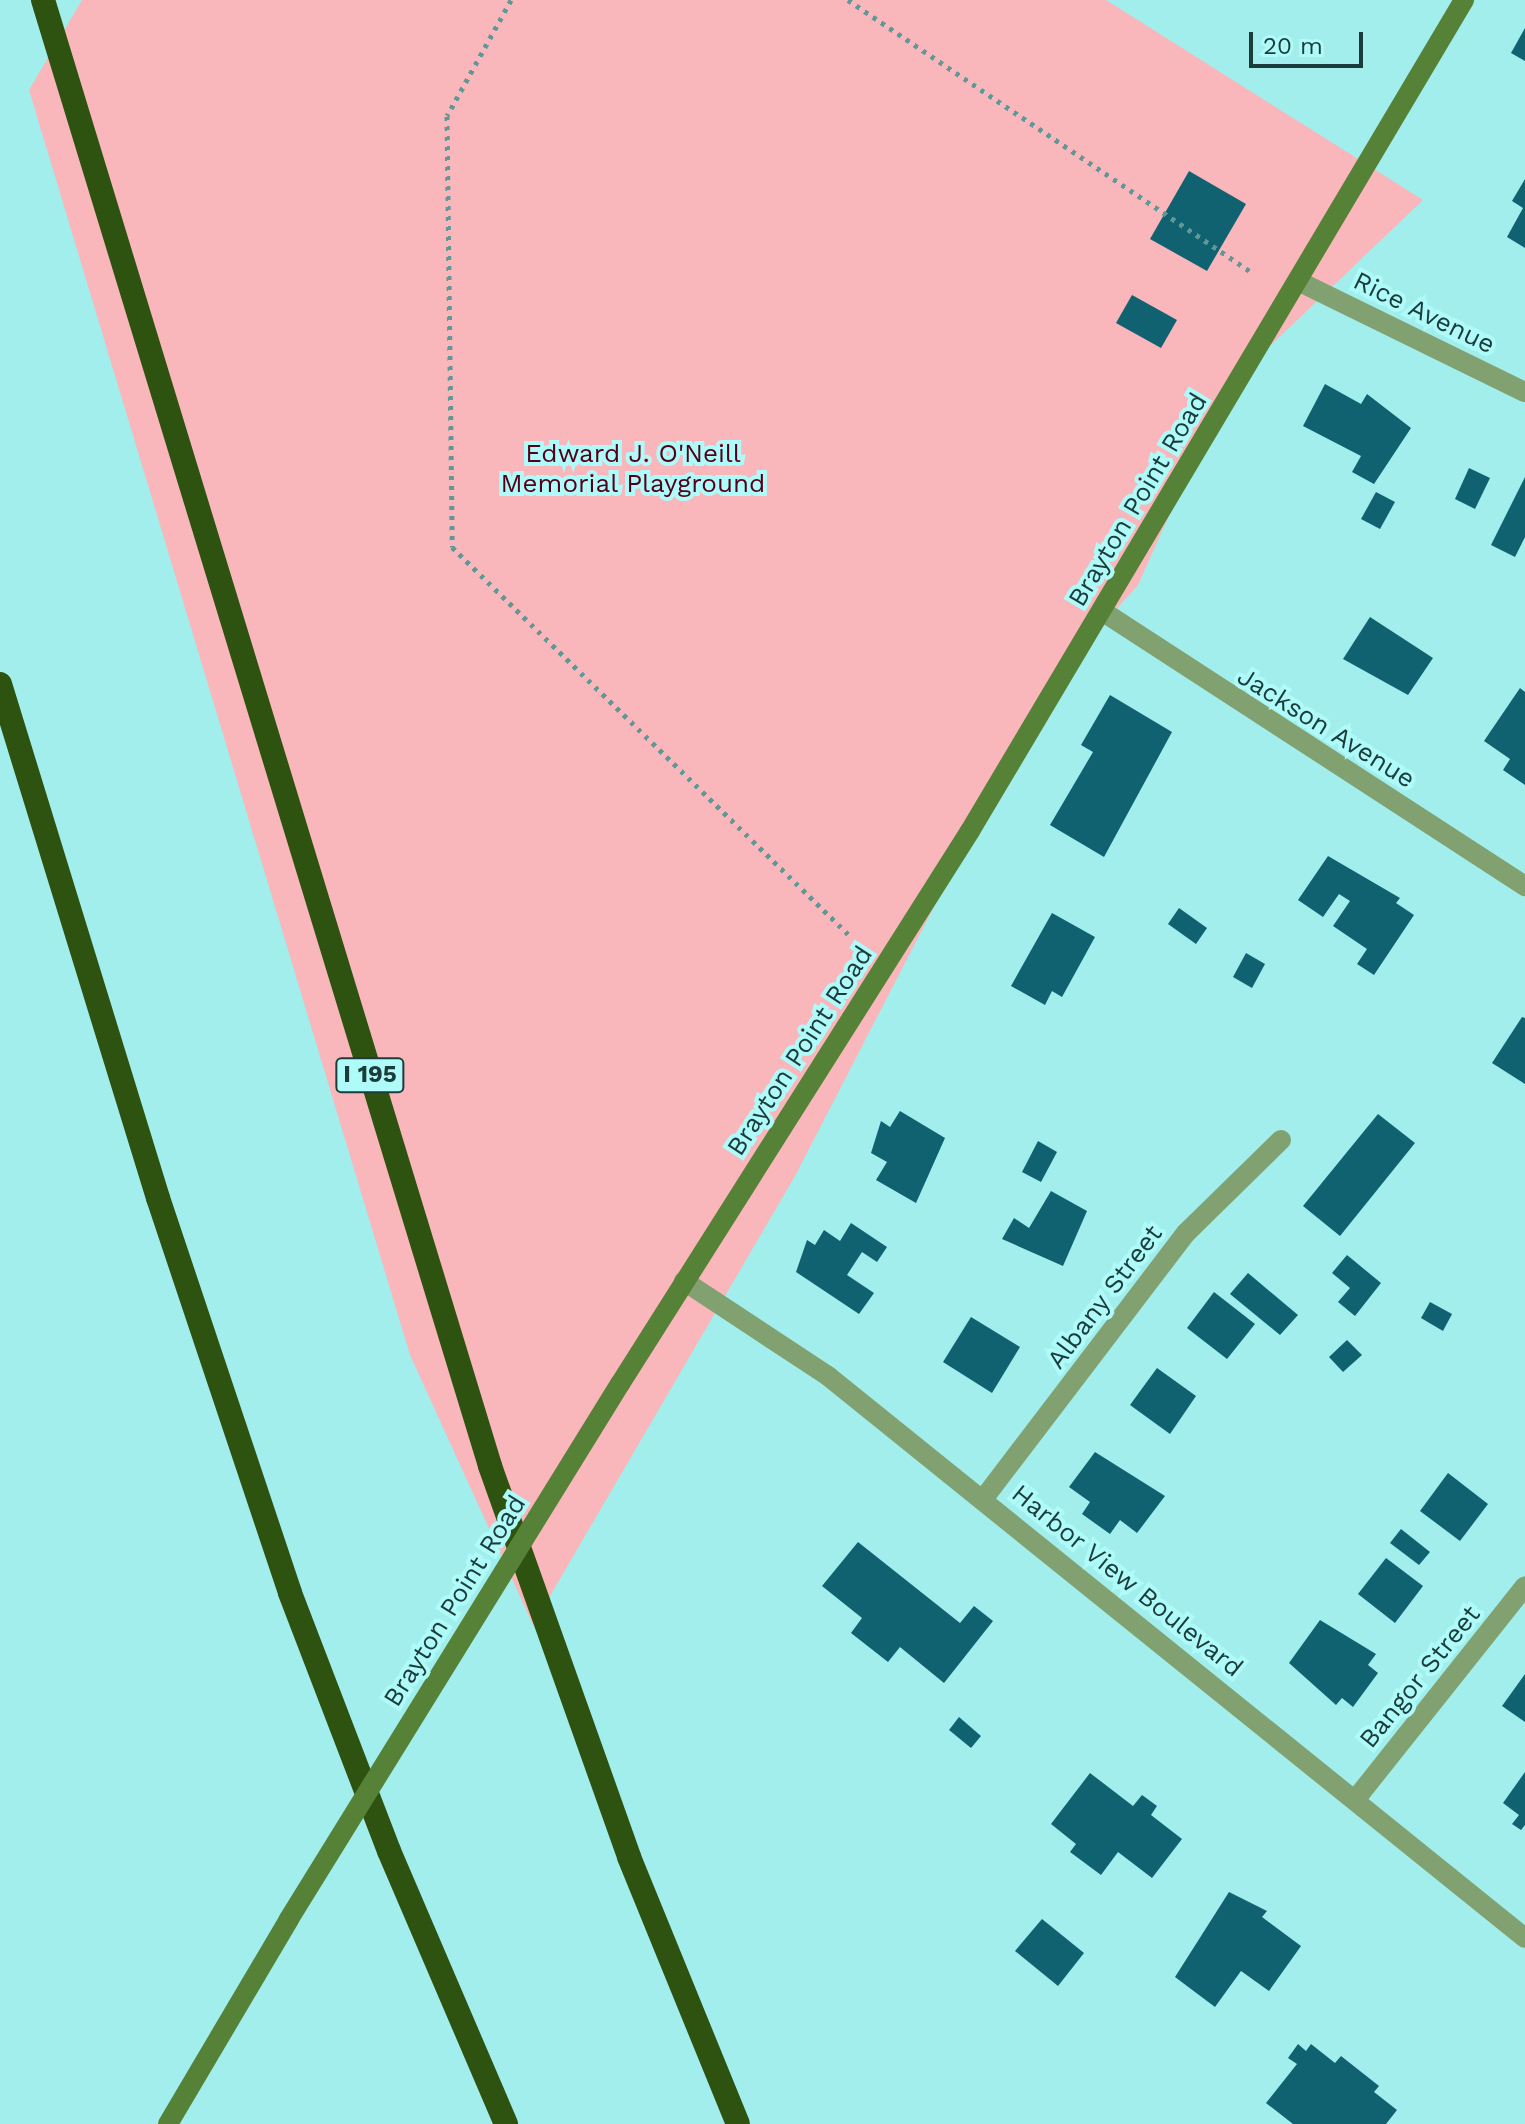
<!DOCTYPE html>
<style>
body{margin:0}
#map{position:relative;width:1525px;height:2124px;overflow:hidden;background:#a1eeec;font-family:"Work Sans",sans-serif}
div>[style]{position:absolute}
.green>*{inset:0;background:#f9b6bb}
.building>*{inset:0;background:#106271}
.path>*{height:5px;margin-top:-2.5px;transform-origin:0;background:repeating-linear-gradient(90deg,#619897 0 4px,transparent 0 10px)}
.street>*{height:20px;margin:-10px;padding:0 10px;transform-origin:10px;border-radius:10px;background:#82a170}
.secondary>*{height:20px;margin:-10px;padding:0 10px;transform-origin:10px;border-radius:10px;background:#568237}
.highway>*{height:24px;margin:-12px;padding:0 12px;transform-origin:12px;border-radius:12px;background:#2e520f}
.secondary-bridge>*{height:20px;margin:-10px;padding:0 10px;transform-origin:10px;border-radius:10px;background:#568237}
span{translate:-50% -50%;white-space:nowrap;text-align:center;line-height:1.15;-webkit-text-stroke:8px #aefbf9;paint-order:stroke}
.shield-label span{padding:2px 6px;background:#aefbf9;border:2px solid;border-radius:6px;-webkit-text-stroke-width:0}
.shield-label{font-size:24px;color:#1b3c3b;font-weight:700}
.street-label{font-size:26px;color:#1b3c3b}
.park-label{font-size:26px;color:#530018}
.scale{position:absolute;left:1249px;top:32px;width:114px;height:36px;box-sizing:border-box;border:4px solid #1b3c3b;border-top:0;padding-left:10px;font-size:24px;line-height:28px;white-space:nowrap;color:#1b3c3b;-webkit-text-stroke:6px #aefbf9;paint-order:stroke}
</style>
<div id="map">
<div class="green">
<i style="clip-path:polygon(82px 0,1106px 0,1423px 200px,1226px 388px,1138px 585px,1049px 684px,795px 1176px,533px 1625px,410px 1355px,29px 90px)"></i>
</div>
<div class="building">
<i style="clip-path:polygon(1525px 28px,1525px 61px,1511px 53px)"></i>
<i style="clip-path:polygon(1189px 171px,1246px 204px,1207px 271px,1150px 239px)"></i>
<i style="clip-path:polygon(1525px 179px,1525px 248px,1507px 237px,1523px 208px,1512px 201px)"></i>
<i style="clip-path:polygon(1132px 295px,1177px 320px,1161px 348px,1116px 323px)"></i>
<i style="clip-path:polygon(1325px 384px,1361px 404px,1367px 394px,1411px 428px,1374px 484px,1352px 472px,1361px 456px,1303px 426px)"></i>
<i style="clip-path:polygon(1469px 468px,1490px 478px,1475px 509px,1455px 499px)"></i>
<i style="clip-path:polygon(1525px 477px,1525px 537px,1515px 557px,1491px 545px)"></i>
<i style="clip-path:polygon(1376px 492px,1395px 502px,1380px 529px,1361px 519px)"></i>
<i style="clip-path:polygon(1370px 617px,1433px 658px,1408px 695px,1343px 659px)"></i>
<i style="clip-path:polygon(1520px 688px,1525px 692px,1525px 785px,1503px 770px,1510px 759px,1484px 741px)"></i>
<i style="clip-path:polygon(1110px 695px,1172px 732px,1104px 857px,1050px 825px,1093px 752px,1081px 745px)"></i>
<i style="clip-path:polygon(1328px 856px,1400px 898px,1396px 903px,1414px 915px,1374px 975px,1357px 964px,1367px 949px,1333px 926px,1350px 901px,1339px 894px,1323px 917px,1298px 900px)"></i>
<i style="clip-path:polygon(1179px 908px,1207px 928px,1196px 944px,1168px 924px)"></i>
<i style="clip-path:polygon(1052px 913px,1095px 937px,1062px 997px,1052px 991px,1045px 1005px,1011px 986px)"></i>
<i style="clip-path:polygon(1246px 953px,1265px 964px,1252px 988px,1233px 977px)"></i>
<i style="clip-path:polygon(1522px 1017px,1525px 1018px,1525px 1084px,1492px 1063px)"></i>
<i style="clip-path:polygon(900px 1111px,945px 1138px,916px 1203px,876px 1180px,887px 1162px,871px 1153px,881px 1121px,890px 1127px)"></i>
<i style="clip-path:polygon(1378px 1114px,1415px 1143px,1340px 1236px,1303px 1206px)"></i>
<i style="clip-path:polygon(1038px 1141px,1057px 1152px,1041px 1182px,1022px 1172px)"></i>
<i style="clip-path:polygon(1051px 1191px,1087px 1211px,1063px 1266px,1002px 1239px,1014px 1218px,1029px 1228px)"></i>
<i style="clip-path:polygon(851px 1223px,887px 1247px,877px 1262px,862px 1252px,847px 1275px,874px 1293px,859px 1314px,796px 1272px,807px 1240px,815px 1245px,824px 1230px,840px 1241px)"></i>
<i style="clip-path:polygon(1347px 1255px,1381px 1283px,1355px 1316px,1338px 1302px,1350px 1288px,1332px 1273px)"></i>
<i style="clip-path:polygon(1248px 1273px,1298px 1315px,1280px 1335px,1230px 1294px)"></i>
<i style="clip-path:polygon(1214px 1292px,1255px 1324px,1227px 1359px,1187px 1328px)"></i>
<i style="clip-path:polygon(1430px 1302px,1452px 1314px,1443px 1331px,1421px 1318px)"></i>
<i style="clip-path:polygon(971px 1317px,1020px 1347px,992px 1393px,943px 1362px)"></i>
<i style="clip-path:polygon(1347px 1340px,1362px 1355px,1343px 1372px,1329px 1357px)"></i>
<i style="clip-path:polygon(1157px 1368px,1196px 1396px,1170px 1434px,1130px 1405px)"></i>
<i style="clip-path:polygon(1095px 1452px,1165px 1496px,1137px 1533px,1120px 1520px,1110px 1534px,1082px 1514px,1090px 1502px,1069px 1487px)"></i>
<i style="clip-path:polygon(1448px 1473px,1488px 1504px,1460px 1541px,1420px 1511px)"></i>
<i style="clip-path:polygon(1401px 1529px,1430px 1552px,1419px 1565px,1390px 1543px)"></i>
<i style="clip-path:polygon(858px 1542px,960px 1623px,974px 1606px,993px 1621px,944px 1683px,900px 1647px,888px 1662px,851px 1633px,862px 1618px,822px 1586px)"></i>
<i style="clip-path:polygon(1386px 1558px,1423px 1586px,1395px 1623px,1358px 1594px)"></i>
<i style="clip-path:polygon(1320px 1620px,1376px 1654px,1368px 1665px,1378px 1673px,1353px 1707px,1342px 1698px,1336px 1705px,1289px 1663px)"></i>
<i style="clip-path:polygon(1525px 1674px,1525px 1722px,1502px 1706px)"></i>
<i style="clip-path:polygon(959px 1717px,981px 1736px,971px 1748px,949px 1730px)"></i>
<i style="clip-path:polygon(1525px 1772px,1525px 1825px,1521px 1830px,1512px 1824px,1519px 1815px,1503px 1803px)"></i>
<i style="clip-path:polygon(1090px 1773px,1133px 1806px,1142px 1795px,1157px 1806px,1151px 1815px,1182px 1839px,1152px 1878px,1118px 1852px,1101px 1875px,1070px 1852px,1076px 1844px,1051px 1824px)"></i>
<i style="clip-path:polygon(1229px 1892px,1267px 1911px,1262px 1917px,1301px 1946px,1269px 1991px,1241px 1971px,1215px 2007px,1175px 1977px)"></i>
<i style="clip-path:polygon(1042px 1919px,1084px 1953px,1058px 1986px,1015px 1951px)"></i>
<i style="clip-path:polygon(1298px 2044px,1306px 2051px,1311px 2044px,1335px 2063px,1341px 2056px,1379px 2086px,1374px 2092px,1397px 2110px,1386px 2124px,1293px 2124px,1266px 2103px,1297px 2064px,1288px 2058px)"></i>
</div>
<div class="path">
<i style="left:511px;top:0;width:132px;rotate:118.9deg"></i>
<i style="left:447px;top:116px;width:431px;rotate:89.3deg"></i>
<i style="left:452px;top:547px;width:554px;rotate:44.34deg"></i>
<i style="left:848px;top:0;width:485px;rotate:34deg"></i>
</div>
<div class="street">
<i style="left:1300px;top:282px;width:250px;rotate:26.1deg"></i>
<i style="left:1102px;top:611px;width:505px;rotate:33.03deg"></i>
<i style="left:684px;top:1281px;width:173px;rotate:33.4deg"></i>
<i style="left:828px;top:1376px;width:895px;rotate:38.88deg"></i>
<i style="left:984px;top:1498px;width:333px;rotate:-52.7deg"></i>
<i style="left:1186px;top:1233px;width:133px;rotate:-44.4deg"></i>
<i style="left:1355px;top:1800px;width:273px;rotate:-51.5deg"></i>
</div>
<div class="secondary">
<i style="left:620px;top:1384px;width:654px;rotate:-57.67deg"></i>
<i style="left:970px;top:831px;width:967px;rotate:-59.27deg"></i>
<i style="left:168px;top:2124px;width:238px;rotate:-59.4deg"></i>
</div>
<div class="highway">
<i style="left:43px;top:0;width:1533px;rotate:73.04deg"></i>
<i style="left:490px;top:1466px;width:415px;rotate:70.4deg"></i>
<i style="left:629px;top:1857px;width:288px;rotate:67.8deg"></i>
<i style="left:0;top:684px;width:538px;rotate:72.91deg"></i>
<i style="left:158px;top:1198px;width:416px;rotate:71.5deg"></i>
<i style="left:290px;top:1593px;width:276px;rotate:69deg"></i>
<i style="left:389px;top:1851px;width:297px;rotate:66.8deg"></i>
</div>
<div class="secondary-bridge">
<i style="left:289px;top:1919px;width:629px;rotate:-58.26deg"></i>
</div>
<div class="shield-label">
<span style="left:370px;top:1075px">I 195</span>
</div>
<div class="street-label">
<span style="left:1424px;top:313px;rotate:26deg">Rice Avenue</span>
<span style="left:1138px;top:500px;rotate:-59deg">Brayton Point Road</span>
<span style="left:1326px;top:728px;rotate:32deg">Jackson Avenue</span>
<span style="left:800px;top:1051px;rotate:-57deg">Brayton Point Road</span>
<span style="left:1105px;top:1297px;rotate:-53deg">Albany Street</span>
<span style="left:1127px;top:1581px;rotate:39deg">Harbor View Boulevard</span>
<span style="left:455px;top:1601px;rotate:-58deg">Brayton Point Road</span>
<span style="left:1420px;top:1677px;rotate:-51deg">Bangor Street</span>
</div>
<div class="park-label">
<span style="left:633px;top:469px">Edward J. O'Neill<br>Memorial Playground</span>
</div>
<div class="scale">20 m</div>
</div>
